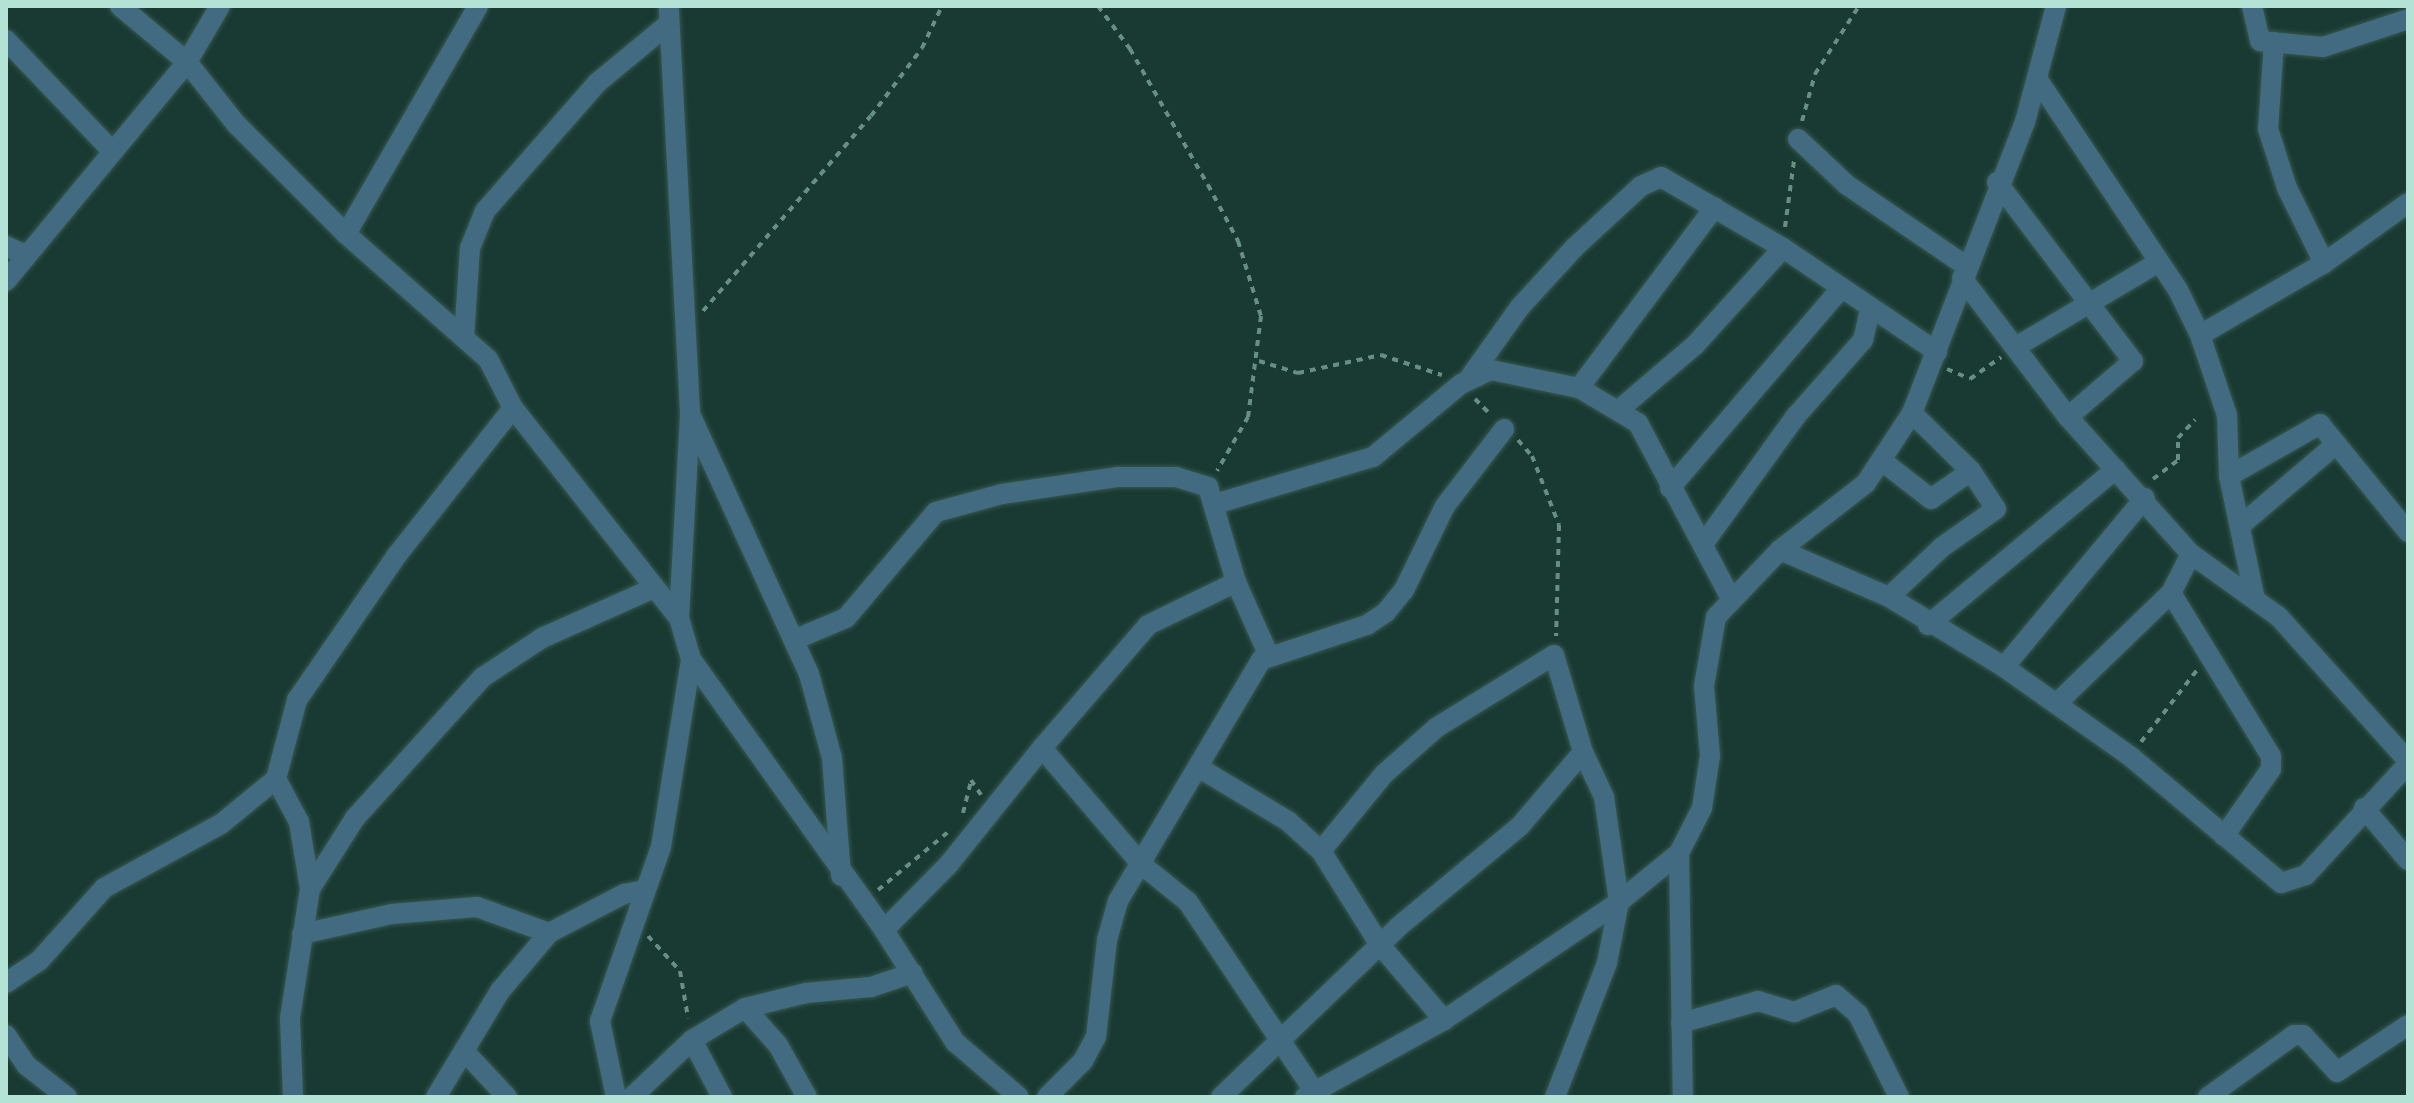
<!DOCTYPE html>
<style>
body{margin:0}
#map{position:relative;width:2414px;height:1103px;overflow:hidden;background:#193a32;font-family:"Nunito Sans",sans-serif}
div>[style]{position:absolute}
.path>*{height:4px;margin-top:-2px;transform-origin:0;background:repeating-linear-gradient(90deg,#678f84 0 6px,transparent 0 12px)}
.roads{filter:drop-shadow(0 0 2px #35584f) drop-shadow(0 0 2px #35584f)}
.minor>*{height:20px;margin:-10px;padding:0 10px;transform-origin:10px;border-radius:10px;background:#426b82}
span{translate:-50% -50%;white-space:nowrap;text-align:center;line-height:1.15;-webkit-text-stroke:6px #00211a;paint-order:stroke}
.frame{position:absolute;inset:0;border:8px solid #b4e3d5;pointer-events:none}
</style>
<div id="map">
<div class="path">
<i style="left:1098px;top:6px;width:54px;rotate:53.3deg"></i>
<i style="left:1130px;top:49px;width:157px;rotate:60.2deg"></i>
<i style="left:1208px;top:185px;width:64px;rotate:61.8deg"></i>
<i style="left:1238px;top:241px;width:78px;rotate:73deg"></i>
<i style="left:1261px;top:316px;width:102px;rotate:97.3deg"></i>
<i style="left:1248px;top:417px;width:62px;rotate:119.9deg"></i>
<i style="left:1802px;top:121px;width:49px;rotate:-74.5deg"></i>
<i style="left:1815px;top:74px;width:81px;rotate:-57.1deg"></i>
<i style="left:1785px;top:227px;width:68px;rotate:-82.3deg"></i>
<i style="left:703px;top:311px;width:257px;rotate:-49.3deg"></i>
<i style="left:871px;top:116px;width:85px;rotate:-53.1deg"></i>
<i style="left:922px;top:48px;width:47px;rotate:-64.5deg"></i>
<i style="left:1259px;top:361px;width:41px;rotate:17.1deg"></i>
<i style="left:1298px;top:373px;width:85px;rotate:-12.2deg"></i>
<i style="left:1381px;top:355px;width:64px;rotate:18.2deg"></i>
<i style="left:1947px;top:369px;width:25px;rotate:23deg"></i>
<i style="left:1970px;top:379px;width:38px;rotate:-35deg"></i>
<i style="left:1475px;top:399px;width:23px;rotate:45deg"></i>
<i style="left:1518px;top:440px;width:21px;rotate:49deg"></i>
<i style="left:1532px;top:456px;width:74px;rotate:68.6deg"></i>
<i style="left:1559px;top:525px;width:111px;rotate:91.5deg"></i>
<i style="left:2153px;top:479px;width:31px;rotate:-37deg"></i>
<i style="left:2178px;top:460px;width:22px;rotate:-90deg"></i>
<i style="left:2178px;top:438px;width:25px;rotate:-47deg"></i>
<i style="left:2141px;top:742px;width:91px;rotate:-52.1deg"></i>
<i style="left:963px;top:813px;width:34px;rotate:-76deg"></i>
<i style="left:971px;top:780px;width:18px;rotate:56deg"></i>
<i style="left:878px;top:890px;width:91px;rotate:-39.6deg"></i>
<i style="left:648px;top:936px;width:47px;rotate:47.6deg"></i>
<i style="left:680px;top:971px;width:48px;rotate:80.3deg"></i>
</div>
<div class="roads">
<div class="minor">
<i style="left:120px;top:6px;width:87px;rotate:39.9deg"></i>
<i style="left:187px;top:62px;width:80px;rotate:51.6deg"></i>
<i style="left:237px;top:125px;width:154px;rotate:45deg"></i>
<i style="left:346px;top:234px;width:189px;rotate:41.4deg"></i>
<i style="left:488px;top:359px;width:55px;rotate:63deg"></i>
<i style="left:513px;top:408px;width:268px;rotate:51.7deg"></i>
<i style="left:2252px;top:6px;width:36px;rotate:77deg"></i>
<i style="left:2260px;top:41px;width:63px;rotate:5.4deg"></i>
<i style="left:2323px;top:47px;width:89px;rotate:-18.2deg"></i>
<i style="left:6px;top:40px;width:152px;rotate:46.3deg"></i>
<i style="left:2274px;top:42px;width:87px;rotate:93.9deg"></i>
<i style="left:2268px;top:129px;width:62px;rotate:72.1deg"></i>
<i style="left:2287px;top:188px;width:84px;rotate:63.7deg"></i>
<i style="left:2038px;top:80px;width:252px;rotate:56.3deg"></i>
<i style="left:2178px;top:290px;width:50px;rotate:63.9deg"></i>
<i style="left:2200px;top:335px;width:84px;rotate:71.4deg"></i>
<i style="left:2227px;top:415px;width:61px;rotate:88.1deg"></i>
<i style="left:2229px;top:476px;width:126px;rotate:78.1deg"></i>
<i style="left:1798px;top:139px;width:67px;rotate:43.2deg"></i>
<i style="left:1847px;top:185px;width:144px;rotate:34.2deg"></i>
<i style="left:1997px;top:182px;width:225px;rotate:52.8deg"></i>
<i style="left:2133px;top:361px;width:86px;rotate:139.3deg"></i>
<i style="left:346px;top:234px;width:263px;rotate:-59.9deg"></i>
<i style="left:6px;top:246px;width:21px;rotate:25deg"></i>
<i style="left:1962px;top:278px;width:175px;rotate:52.7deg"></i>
<i style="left:2068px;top:417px;width:184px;rotate:48.1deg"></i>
<i style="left:2191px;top:554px;width:108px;rotate:35.6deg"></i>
<i style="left:2279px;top:617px;width:193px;rotate:48.1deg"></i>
<i style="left:6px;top:281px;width:284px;rotate:-50.4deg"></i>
<i style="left:187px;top:62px;width:65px;rotate:-59.5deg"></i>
<i style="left:2200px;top:335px;width:143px;rotate:-30.1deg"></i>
<i style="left:2324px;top:263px;width:103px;rotate:-35.5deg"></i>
<i style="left:464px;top:338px;width:90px;rotate:-86.2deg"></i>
<i style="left:470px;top:248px;width:40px;rotate:-68deg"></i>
<i style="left:485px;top:211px;width:170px;rotate:-48.8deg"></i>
<i style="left:597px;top:83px;width:91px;rotate:-39.6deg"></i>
<i style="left:2019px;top:345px;width:163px;rotate:-30.7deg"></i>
<i style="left:1470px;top:377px;width:86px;rotate:-54.5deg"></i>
<i style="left:1520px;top:307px;width:81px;rotate:-47.5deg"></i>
<i style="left:1575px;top:247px;width:90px;rotate:-42.7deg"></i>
<i style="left:1641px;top:186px;width:22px;rotate:-24deg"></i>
<i style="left:1661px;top:177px;width:141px;rotate:30.2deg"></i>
<i style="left:1783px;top:248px;width:186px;rotate:34deg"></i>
<i style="left:1579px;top:388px;width:226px;rotate:-53.1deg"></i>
<i style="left:1621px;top:408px;width:97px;rotate:-40.4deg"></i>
<i style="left:1695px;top:345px;width:131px;rotate:-47.8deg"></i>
<i style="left:690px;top:414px;width:286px;rotate:65.4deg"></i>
<i style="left:809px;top:674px;width:87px;rotate:74.7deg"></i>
<i style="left:832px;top:758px;width:118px;rotate:85.6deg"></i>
<i style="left:1882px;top:461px;width:62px;rotate:37.8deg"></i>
<i style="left:1931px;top:499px;width:49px;rotate:-35deg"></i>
<i style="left:2229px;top:476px;width:105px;rotate:-29.7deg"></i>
<i style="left:2320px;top:424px;width:139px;rotate:50.8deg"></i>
<i style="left:1670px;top:488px;width:261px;rotate:-49.4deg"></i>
<i style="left:1215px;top:504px;width:165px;rotate:-16.6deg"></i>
<i style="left:1373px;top:457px;width:114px;rotate:-39.7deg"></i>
<i style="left:1461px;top:384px;width:33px;rotate:-25deg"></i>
<i style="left:1491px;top:370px;width:90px;rotate:11.6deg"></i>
<i style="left:1579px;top:388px;width:69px;rotate:30.7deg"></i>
<i style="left:1638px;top:423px;width:197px;rotate:62.1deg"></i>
<i style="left:2241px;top:525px;width:123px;rotate:-40.4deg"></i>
<i style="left:1704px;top:543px;width:157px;rotate:-54.1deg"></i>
<i style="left:1796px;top:416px;width:101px;rotate:-48.6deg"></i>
<i style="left:1863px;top:340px;width:32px;rotate:-77deg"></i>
<i style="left:1780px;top:550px;width:119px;rotate:23.3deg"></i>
<i style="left:1889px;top:597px;width:135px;rotate:31.3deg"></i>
<i style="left:2004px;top:667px;width:156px;rotate:35.3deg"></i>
<i style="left:2131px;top:757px;width:196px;rotate:40deg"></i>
<i style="left:2281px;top:883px;width:26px;rotate:-18deg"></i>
<i style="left:2306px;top:875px;width:151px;rotate:-47.4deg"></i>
<i style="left:2171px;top:593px;width:191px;rotate:58.5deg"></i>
<i style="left:2271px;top:756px;width:13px;rotate:90deg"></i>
<i style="left:2271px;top:769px;width:82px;rotate:125deg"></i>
<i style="left:1889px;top:597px;width:73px;rotate:-43.3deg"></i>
<i style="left:1942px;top:547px;width:66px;rotate:-35.1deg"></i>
<i style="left:1996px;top:509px;width:45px;rotate:-123.3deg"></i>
<i style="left:1971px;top:471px;width:83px;rotate:-135.5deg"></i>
<i style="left:1928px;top:625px;width:244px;rotate:-39.7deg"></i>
<i style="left:796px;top:639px;width:54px;rotate:-22.8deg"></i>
<i style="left:846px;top:618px;width:139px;rotate:-49.7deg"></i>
<i style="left:936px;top:512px;width:68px;rotate:-15.3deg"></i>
<i style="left:1002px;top:494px;width:116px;rotate:-8.4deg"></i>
<i style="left:1117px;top:477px;width:59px"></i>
<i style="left:1176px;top:477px;width:34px;rotate:17deg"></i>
<i style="left:1208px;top:487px;width:99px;rotate:73.6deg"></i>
<i style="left:1236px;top:582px;width:79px;rotate:66deg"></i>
<i style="left:691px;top:659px;width:333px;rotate:54.5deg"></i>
<i style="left:884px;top:930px;width:133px;rotate:57.6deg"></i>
<i style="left:955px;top:1042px;width:84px;rotate:40.7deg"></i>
<i style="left:2004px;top:667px;width:220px;rotate:-50.2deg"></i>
<i style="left:2057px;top:703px;width:158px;rotate:-44deg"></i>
<i style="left:2171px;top:593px;width:44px;rotate:-62.9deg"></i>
<i style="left:1042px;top:748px;width:162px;rotate:-49.2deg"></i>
<i style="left:1148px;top:625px;width:98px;rotate:-26deg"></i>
<i style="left:1201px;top:769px;width:101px;rotate:30.9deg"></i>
<i style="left:1288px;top:821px;width:45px;rotate:42.3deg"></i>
<i style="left:1321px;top:851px;width:111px;rotate:57.9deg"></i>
<i style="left:1380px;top:945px;width:99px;rotate:49.5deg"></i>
<i style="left:2364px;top:808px;width:68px;rotate:49.8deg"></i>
<i style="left:1679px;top:853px;width:244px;rotate:89.1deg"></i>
<i style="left:310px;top:889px;width:84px;rotate:-57.6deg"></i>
<i style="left:355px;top:818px;width:190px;rotate:-47.8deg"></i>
<i style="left:483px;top:677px;width:71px;rotate:-33.5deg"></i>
<i style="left:542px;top:638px;width:123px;rotate:-24.1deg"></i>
<i style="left:884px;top:930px;width:93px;rotate:-45.4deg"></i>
<i style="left:949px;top:864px;width:149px;rotate:-51.3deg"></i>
<i style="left:1042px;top:748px;width:153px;rotate:49.5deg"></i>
<i style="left:1141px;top:864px;width:60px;rotate:39deg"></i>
<i style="left:1188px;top:902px;width:227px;rotate:56.3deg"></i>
<i style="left:302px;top:934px;width:92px;rotate:-12.5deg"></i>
<i style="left:392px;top:914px;width:85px;rotate:-4.7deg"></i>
<i style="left:477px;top:907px;width:77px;rotate:19.9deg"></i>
<i style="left:6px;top:983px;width:40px;rotate:-34deg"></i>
<i style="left:39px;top:961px;width:98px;rotate:-48.3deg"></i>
<i style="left:104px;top:888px;width:133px;rotate:-28.7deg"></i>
<i style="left:221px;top:824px;width:71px;rotate:-39.3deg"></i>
<i style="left:745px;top:1008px;width:50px;rotate:48.3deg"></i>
<i style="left:778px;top:1045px;width:60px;rotate:60.9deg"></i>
<i style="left:1681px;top:1023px;width:80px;rotate:-15.9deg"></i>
<i style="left:1758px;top:1001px;width:38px;rotate:17deg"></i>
<i style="left:1794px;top:1012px;width:45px;rotate:-22deg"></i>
<i style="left:1836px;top:995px;width:29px;rotate:41deg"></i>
<i style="left:1858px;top:1014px;width:93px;rotate:63.7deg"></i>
<i style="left:6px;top:1035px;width:36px;rotate:56deg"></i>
<i style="left:26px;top:1065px;width:52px;rotate:38deg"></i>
<i style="left:692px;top:1040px;width:64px;rotate:62.2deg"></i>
<i style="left:464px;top:1051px;width:63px;rotate:46.9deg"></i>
<i style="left:293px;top:1097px;width:79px;rotate:-92.2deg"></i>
<i style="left:290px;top:1018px;width:131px;rotate:-81.2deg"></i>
<i style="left:310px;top:889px;width:68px;rotate:-99.3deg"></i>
<i style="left:299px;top:822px;width:49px;rotate:-118.1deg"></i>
<i style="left:276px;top:779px;width:82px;rotate:-75.1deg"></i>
<i style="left:297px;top:700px;width:176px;rotate:-55.4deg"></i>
<i style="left:397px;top:555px;width:187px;rotate:-51.7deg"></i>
<i style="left:436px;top:1097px;width:124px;rotate:-58.9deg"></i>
<i style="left:500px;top:991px;width:76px;rotate:-49.8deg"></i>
<i style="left:549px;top:933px;width:85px;rotate:-27.5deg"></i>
<i style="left:624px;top:894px;width:21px;rotate:-11deg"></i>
<i style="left:616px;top:1097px;width:78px;rotate:-101.9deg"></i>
<i style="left:600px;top:1021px;width:184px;rotate:-70.7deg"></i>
<i style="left:661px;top:847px;width:190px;rotate:-80.9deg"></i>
<i style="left:691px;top:659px;width:43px;rotate:-106.3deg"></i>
<i style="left:679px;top:618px;width:206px;rotate:-86.9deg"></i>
<i style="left:690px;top:412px;width:407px;rotate:-93deg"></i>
<i style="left:632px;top:1097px;width:83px;rotate:-43.5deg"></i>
<i style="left:692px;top:1040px;width:62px;rotate:-31.1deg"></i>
<i style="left:745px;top:1008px;width:63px;rotate:-13.8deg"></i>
<i style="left:806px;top:993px;width:65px;rotate:-5.3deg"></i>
<i style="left:871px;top:987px;width:44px;rotate:-18.4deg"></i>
<i style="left:1047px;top:1097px;width:51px;rotate:-45deg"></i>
<i style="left:1083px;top:1061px;width:27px;rotate:-62deg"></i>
<i style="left:1096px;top:1037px;width:98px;rotate:-83.5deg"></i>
<i style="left:1107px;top:940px;width:41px;rotate:-74.2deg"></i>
<i style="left:1118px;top:901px;width:280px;rotate:-59.3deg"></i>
<i style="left:1261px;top:660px;width:112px;rotate:-18.3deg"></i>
<i style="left:1367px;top:625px;width:23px;rotate:-34deg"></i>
<i style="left:1386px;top:612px;width:28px;rotate:-51deg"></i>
<i style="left:1404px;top:590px;width:93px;rotate:-64deg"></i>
<i style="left:1445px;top:506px;width:97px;rotate:-52.5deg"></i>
<i style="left:1221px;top:1097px;width:245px;rotate:-43.8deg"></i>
<i style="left:1398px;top:927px;width:158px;rotate:-39.6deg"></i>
<i style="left:1520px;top:826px;width:97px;rotate:-49.6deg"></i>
<i style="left:1305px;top:1097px;width:159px;rotate:-29deg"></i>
<i style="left:1444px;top:1020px;width:211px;rotate:-34deg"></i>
<i style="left:1619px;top:902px;width:106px;rotate:-98.1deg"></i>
<i style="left:1604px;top:797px;width:50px;rotate:-115deg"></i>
<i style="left:1583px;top:752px;width:101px;rotate:-106.6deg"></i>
<i style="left:1554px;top:655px;width:139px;rotate:148.3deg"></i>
<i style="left:1436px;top:728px;width:69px;rotate:138.5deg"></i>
<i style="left:1384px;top:774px;width:99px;rotate:129.3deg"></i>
<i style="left:1555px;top:1097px;width:144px;rotate:-68.8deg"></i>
<i style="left:1607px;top:963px;width:62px;rotate:-78.9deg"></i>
<i style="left:1619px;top:902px;width:77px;rotate:-39.2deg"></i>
<i style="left:1679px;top:853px;width:51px;rotate:-62.9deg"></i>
<i style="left:1702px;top:808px;width:53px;rotate:-81.3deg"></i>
<i style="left:1710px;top:756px;width:70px;rotate:-94.9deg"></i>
<i style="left:1704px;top:686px;width:70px;rotate:-80.1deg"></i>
<i style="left:1716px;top:617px;width:93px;rotate:-46.3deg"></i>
<i style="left:1780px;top:550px;width:109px;rotate:-37.9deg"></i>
<i style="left:1866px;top:483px;width:84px;rotate:-56.7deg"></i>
<i style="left:1912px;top:413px;width:312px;rotate:-68.8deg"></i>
<i style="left:2025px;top:122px;width:120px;rotate:-75deg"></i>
<i style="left:2208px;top:1097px;width:106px;rotate:-35.8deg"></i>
<i style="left:2294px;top:1035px;width:9px"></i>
<i style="left:2303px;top:1035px;width:50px;rotate:47.4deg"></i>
<i style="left:2337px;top:1072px;width:85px;rotate:-33.5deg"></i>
</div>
</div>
<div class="frame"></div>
</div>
